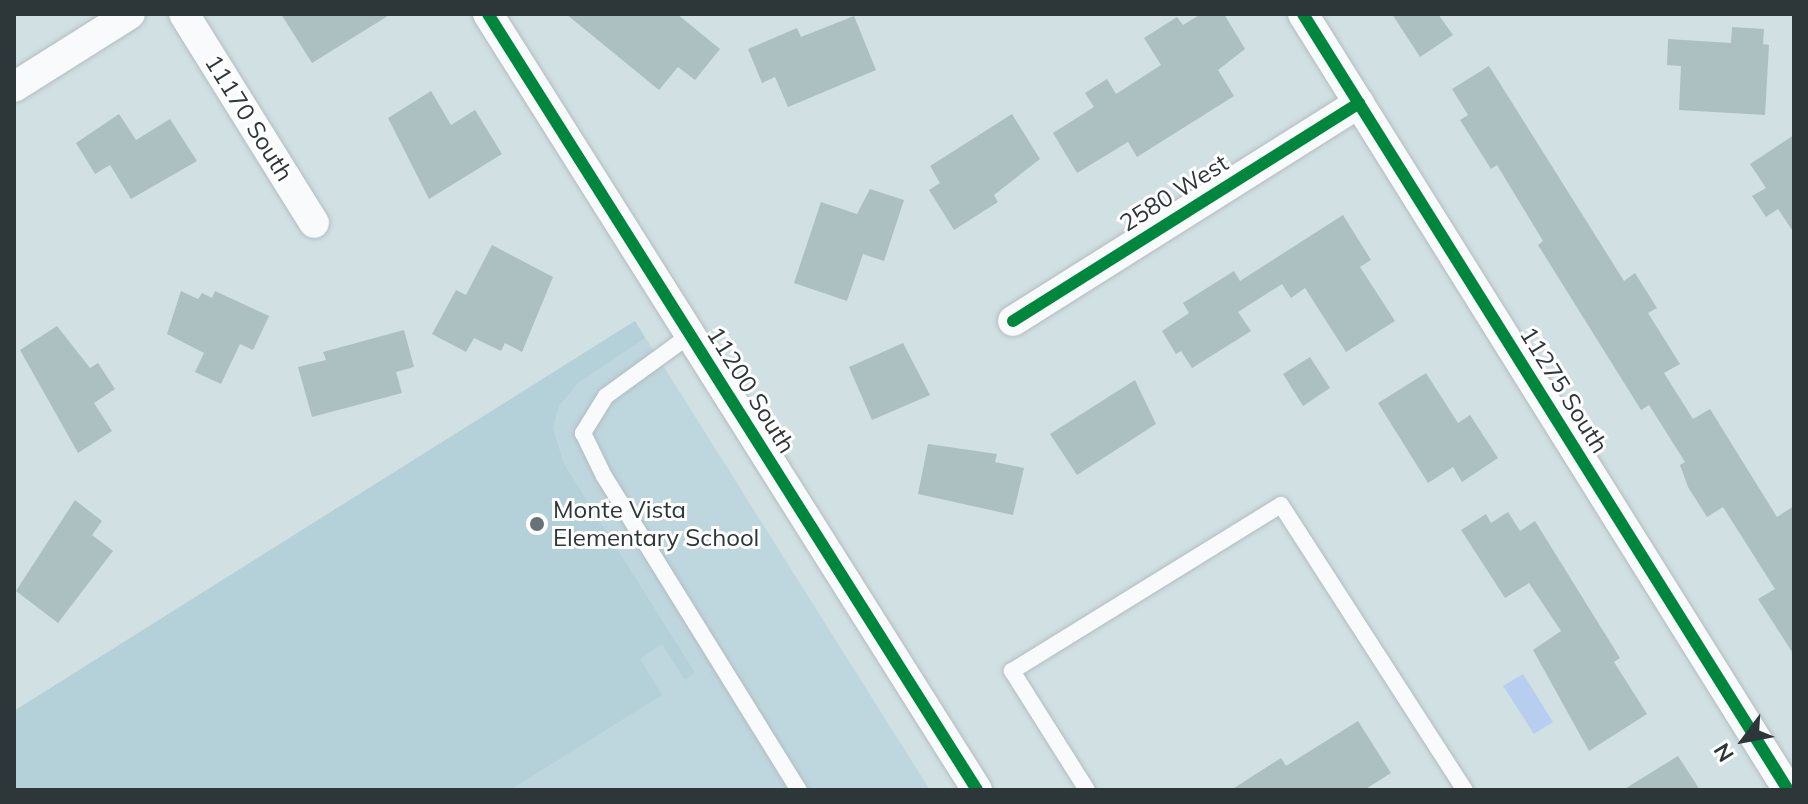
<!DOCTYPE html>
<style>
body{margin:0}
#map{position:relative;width:1808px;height:804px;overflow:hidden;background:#d1e0e3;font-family:Mulish,sans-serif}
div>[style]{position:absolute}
.built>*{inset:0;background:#bed7de}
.green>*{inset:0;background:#b4d1d9}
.water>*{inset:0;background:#b8cef0}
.building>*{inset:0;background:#acc0c1}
.roads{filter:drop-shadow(0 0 2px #b2bdc0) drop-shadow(0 0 2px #b2bdc0)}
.service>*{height:16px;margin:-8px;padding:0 8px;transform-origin:8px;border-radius:8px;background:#f8fafb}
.minor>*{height:30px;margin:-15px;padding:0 15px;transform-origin:15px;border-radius:15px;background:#f8fafb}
.cycleway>*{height:12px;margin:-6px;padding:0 6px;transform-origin:6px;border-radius:6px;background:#00873e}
.dots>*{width:22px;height:22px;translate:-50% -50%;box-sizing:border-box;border:4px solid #fff;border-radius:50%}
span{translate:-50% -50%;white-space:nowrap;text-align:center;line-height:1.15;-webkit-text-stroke:6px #fff;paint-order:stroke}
.street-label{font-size:24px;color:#2d373a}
.poi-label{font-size:24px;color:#2d373a}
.left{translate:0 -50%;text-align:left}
.frame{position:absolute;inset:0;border:16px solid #2d373a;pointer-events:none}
.north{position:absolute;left:1704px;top:700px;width:80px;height:80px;-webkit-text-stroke:6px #fff;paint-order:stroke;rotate:238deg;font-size:22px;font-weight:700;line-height:32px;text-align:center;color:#2d373a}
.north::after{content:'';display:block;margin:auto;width:28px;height:36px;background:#2d373a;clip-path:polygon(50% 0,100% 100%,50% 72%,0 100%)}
</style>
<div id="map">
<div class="built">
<i style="clip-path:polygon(635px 321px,930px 790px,14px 790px,14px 711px)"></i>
</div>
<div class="green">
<i style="clip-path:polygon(635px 321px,645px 338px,578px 383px,559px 406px,553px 428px,564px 464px,695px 673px,685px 680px,662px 644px,640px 659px,662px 695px,510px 790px,14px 790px,14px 711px)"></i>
</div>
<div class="water">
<i style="clip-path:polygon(1523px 674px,1553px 722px,1534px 734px,1503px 686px)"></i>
</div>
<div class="building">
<i style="clip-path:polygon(281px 14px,391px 14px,312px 63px)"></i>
<i style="clip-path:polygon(566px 14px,677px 14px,720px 49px,695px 80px,678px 67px,659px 90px)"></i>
<i style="clip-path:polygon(1201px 14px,1224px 14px,1245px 49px,1218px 70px,1234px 96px,1137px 157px,1128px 142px,1077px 173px,1053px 133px,1094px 107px,1085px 93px,1107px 79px,1116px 94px,1161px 65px,1144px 38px,1177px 17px,1183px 25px)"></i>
<i style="clip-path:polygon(1392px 14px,1438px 14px,1453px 35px,1420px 57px)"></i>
<i style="clip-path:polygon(854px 16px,876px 70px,788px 107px,775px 77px,762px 83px,748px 49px,797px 28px,801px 37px)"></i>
<i style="clip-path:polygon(1732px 27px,1764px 29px,1763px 44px,1769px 45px,1765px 115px,1679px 110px,1681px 66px,1667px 65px,1668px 39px,1731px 43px)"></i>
<i style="clip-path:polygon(1489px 66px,1624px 281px,1635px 273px,1657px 308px,1648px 313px,1680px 364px,1664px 373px,1693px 419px,1710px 409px,1777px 517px,1794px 506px,1794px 655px,1758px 599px,1775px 589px,1723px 507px,1707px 517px,1688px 487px,1680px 465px,1685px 462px,1649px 405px,1641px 410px,1538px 245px,1543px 241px,1497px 165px,1491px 169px,1460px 120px,1468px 115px,1452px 89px)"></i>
<i style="clip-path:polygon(431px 91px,451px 125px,475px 110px,502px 154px,429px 199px,388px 118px)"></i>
<i style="clip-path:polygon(119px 114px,136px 140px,170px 119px,197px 161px,131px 199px,110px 165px,95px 174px,76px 143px)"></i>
<i style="clip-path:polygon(1012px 114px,1040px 159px,994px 195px,998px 202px,954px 230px,929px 190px,940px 183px,930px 166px)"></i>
<i style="clip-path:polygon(1794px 135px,1794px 233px,1778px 209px,1766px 217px,1752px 196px,1766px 188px,1750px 164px)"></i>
<i style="clip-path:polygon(870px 189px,904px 200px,884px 261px,863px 254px,847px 301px,794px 283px,821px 202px,857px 214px)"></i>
<i style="clip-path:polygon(1343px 215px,1371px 260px,1360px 267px,1395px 321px,1346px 352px,1305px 288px,1291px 298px,1282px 284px,1238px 312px,1251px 331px,1192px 368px,1181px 351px,1176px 354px,1162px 331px,1189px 313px,1183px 303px,1234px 271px,1240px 281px)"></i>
<i style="clip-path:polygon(492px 245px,553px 277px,522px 352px,505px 343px,501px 351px,474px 338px,466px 352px,432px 334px,456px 290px,466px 295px)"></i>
<i style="clip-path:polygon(181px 291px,198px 299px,202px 293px,212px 298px,215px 291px,269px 316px,253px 350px,240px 344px,221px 384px,195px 372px,204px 353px,167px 334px)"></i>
<i style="clip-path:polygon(57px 326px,90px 368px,98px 363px,115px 389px,94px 403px,112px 431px,78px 453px,20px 350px)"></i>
<i style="clip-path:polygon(404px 330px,414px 367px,396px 372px,402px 393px,312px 417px,298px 367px,326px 360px,323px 352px)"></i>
<i style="clip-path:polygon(903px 343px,930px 395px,872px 420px,849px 367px)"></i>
<i style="clip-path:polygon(1310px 357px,1330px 388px,1303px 406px,1283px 374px)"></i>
<i style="clip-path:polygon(1426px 373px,1458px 423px,1470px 415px,1498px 458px,1462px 482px,1453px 467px,1428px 483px,1378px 403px)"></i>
<i style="clip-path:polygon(1135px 380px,1156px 424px,1077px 475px,1050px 434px)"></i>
<i style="clip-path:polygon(928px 444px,997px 454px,995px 462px,1024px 468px,1013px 515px,918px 494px)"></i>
<i style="clip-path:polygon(75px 500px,102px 521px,92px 535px,113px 551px,58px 623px,16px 591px)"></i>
<i style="clip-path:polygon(1508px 512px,1520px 531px,1535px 521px,1620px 658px,1614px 662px,1647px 714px,1589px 751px,1533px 650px,1561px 631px,1529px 583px,1505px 598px,1461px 530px,1486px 514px,1491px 523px)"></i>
<i style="clip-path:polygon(1358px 721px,1391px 773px,1364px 790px,1231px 790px,1281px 758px,1286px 766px)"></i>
<i style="clip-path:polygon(1678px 756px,1700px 790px,1623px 790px)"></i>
</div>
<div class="roads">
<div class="service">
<i style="left:690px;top:335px;width:104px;rotate:144deg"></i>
<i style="left:606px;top:396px;width:44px;rotate:121.9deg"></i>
<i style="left:583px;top:433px;width:48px;rotate:64deg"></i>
<i style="left:604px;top:476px;width:370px;rotate:58.2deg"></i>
<i style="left:1087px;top:790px;width:141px;rotate:-122.2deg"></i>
<i style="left:1012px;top:671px;width:316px;rotate:-31.7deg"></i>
<i style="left:1281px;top:505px;width:339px;rotate:57.2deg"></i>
</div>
<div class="minor">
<i style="left:184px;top:14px;width:246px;rotate:58.1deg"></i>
<i style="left:488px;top:14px;width:917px;rotate:57.78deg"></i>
<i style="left:1303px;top:14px;width:915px;rotate:57.99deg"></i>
<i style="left:14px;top:87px;width:137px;rotate:-32.2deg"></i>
<i style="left:1013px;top:321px;width:409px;rotate:-32.2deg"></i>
</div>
</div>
<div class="cycleway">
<i style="left:488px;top:14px;width:917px;rotate:57.78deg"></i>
<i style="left:1303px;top:14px;width:915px;rotate:57.99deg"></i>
<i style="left:1013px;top:321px;width:409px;rotate:-32.2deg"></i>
</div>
<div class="dots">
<i style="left:537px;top:524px;background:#667275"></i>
</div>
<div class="street-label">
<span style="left:249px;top:118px;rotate:58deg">11170 South</span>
<span style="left:1174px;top:193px;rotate:-32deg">2580 West</span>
<span style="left:751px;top:390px;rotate:58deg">11200 South</span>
<span style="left:1564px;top:390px;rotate:58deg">11275 South</span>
</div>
<div class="poi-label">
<span class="left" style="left:553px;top:524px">Monte Vista<br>Elementary School</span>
</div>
<div class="frame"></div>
<div class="north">N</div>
</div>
